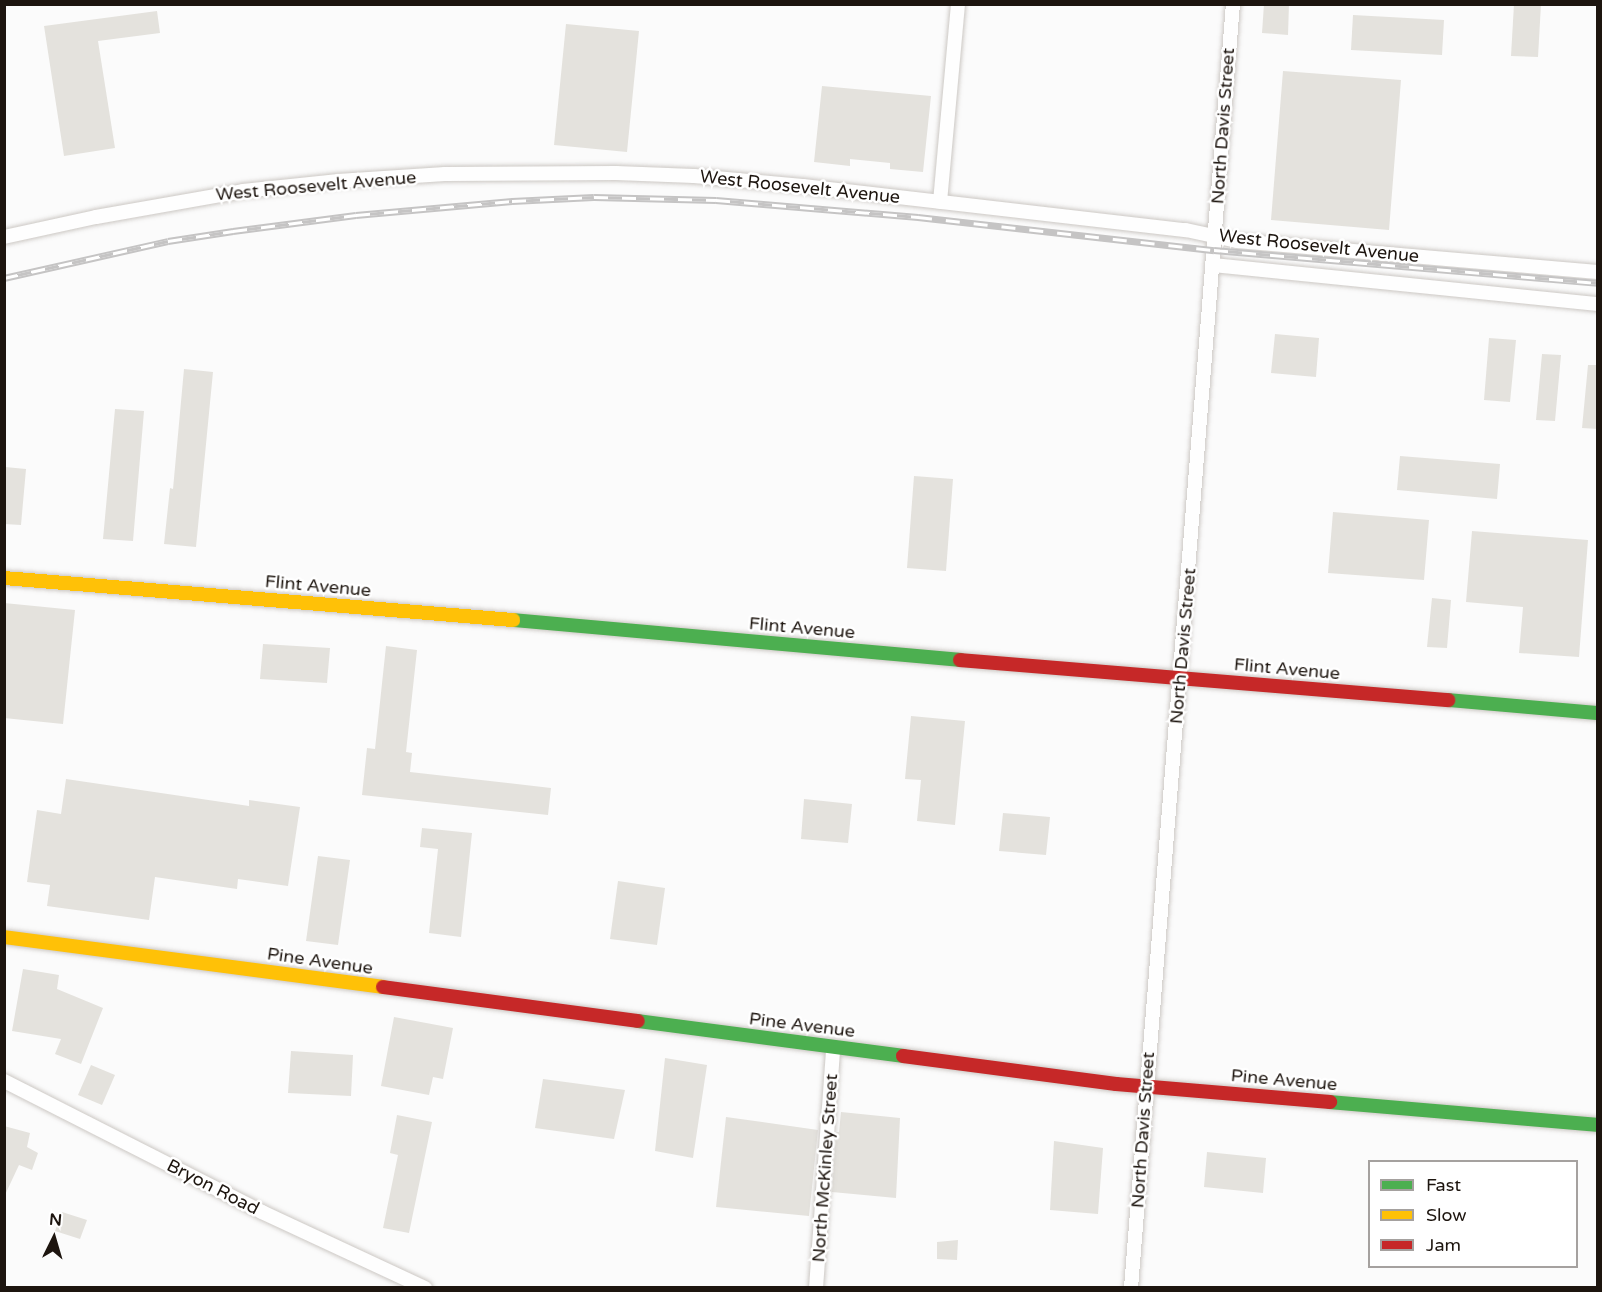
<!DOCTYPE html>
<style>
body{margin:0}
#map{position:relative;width:1602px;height:1292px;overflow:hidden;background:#fbfbfb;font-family:"Varela Round",sans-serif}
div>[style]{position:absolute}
.building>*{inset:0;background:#e4e2dd}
.roads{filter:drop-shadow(0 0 2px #ccc8c4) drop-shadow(0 0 2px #ccc8c4)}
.street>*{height:14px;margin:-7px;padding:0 7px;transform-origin:7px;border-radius:7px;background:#fefefe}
.fast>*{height:14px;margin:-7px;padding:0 7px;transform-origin:7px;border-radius:7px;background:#4caf50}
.slow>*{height:14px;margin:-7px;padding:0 7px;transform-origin:7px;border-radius:7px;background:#ffc107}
.jam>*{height:14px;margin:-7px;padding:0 7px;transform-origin:7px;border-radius:7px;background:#c62828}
.rail>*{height:7px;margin-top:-3.5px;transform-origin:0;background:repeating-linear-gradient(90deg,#fff 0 14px,#c5c4c4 0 28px);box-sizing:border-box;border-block:2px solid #c5c4c4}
span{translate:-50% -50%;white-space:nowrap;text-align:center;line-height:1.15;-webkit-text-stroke:5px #fff;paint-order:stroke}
.street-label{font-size:18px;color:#1d150f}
.frame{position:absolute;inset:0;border:6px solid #1d150f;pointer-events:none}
.legend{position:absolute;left:1368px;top:1160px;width:210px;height:108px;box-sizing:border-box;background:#fff;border:2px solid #a5a19f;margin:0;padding:8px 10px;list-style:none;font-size:18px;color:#1d150f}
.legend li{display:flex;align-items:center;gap:12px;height:30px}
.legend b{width:30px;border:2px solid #a5a19f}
.north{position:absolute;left:24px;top:1208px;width:60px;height:60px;-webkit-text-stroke:4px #fff;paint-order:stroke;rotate:5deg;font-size:16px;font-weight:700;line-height:24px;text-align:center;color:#1d150f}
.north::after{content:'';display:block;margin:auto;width:21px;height:27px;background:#1d150f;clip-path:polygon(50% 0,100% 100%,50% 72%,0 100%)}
</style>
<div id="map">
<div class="building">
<i style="clip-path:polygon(1264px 4px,1289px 4px,1288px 35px,1262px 33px)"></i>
<i style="clip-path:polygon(1514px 4px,1541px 4px,1538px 57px,1511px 56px)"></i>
<i style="clip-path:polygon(157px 11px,160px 33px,98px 41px,115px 148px,64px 156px,44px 26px)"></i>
<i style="clip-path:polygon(1353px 15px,1444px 20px,1442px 55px,1351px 50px)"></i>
<i style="clip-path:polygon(566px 24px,639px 31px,627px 152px,554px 145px)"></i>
<i style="clip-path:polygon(1283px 71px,1401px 80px,1389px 230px,1271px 220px)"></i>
<i style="clip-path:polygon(822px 86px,931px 96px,923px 172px,890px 169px,890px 163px,850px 159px,850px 166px,814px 162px)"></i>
<i style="clip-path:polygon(1275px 334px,1319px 338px,1316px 377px,1271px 373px)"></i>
<i style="clip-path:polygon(1489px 338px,1516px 340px,1510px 402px,1484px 400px)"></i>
<i style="clip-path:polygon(1542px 354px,1561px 355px,1555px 421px,1536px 420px)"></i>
<i style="clip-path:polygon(1588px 365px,1598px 365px,1598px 429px,1582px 428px)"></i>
<i style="clip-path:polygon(184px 369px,213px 372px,196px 547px,164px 544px,170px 488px,173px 489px)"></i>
<i style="clip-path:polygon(115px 409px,144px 411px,133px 541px,103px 539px)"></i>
<i style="clip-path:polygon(1400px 456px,1500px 464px,1497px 499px,1397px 490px)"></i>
<i style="clip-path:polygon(5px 467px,26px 469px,21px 525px,4px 524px)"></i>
<i style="clip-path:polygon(914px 476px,953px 479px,946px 571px,907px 568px)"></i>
<i style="clip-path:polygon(1333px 512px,1429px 520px,1424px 580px,1328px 573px)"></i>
<i style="clip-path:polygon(1472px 531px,1588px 540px,1579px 657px,1519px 653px,1523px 607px,1466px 602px)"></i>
<i style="clip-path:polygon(1432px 598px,1451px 600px,1447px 648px,1427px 647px)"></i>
<i style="clip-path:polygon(4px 603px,75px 610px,63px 724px,4px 718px)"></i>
<i style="clip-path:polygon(263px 644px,330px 648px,327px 683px,260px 679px)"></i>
<i style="clip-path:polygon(386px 646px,417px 650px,406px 752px,412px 753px,410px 772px,551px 788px,548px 815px,362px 795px,367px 748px,375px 749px)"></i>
<i style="clip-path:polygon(911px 716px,965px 721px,955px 825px,917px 821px,921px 780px,905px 779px)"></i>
<i style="clip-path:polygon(66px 779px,249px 806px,249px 800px,300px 807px,288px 886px,238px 879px,237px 889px,155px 877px,149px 920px,47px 906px,50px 885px,27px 882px,37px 810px,61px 814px)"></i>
<i style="clip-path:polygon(804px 799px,852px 804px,848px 843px,801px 839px)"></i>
<i style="clip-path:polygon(1003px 813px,1050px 817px,1046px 855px,999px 851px)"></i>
<i style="clip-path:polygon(422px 828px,472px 833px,461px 937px,429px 933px,438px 849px,420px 847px)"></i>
<i style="clip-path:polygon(318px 856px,350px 860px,338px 945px,306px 941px)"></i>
<i style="clip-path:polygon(618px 881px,665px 888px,657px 945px,610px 939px)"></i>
<i style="clip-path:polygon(23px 969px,59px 975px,57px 989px,103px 1008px,81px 1064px,55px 1054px,61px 1039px,12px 1031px)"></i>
<i style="clip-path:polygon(394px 1017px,453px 1028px,443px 1079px,433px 1077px,429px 1095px,381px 1086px)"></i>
<i style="clip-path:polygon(291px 1051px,353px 1055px,351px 1096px,288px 1093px)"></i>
<i style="clip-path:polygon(665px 1058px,707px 1065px,693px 1158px,655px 1151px)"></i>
<i style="clip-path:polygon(91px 1065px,115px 1075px,102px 1105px,78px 1095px)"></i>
<i style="clip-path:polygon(543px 1079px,625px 1090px,614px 1139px,535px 1128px)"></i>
<i style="clip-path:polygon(841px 1112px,900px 1118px,896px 1198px,832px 1192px,836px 1132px,839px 1132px)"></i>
<i style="clip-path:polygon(397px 1115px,432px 1122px,409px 1233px,383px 1228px,398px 1155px,390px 1153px)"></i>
<i style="clip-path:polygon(726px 1117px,818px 1130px,809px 1216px,716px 1207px)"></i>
<i style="clip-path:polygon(4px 1126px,30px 1133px,27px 1147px,38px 1153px,32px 1170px,19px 1165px,4px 1197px)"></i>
<i style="clip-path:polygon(1054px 1141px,1103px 1148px,1098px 1214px,1050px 1210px)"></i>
<i style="clip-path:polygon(1207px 1152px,1266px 1158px,1263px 1193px,1204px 1187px)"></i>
<i style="clip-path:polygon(62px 1212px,87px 1220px,80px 1239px,55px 1231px)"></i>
<i style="clip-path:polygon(958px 1240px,957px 1260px,937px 1259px,937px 1242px)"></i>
</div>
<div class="roads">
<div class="street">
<i style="left:940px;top:202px;width:199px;rotate:-84.8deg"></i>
<i style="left:4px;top:237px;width:94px;rotate:-12.3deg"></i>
<i style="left:96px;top:217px;width:149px;rotate:-10deg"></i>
<i style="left:243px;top:191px;width:96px;rotate:-6deg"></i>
<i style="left:338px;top:181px;width:107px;rotate:-3.7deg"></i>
<i style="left:445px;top:174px;width:171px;rotate:-0.3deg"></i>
<i style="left:616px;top:173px;width:78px;rotate:2.2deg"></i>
<i style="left:694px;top:176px;width:109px;rotate:5.2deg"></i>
<i style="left:803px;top:186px;width:386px;rotate:6.6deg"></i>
<i style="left:1186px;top:230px;width:52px;rotate:12.2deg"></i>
<i style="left:1237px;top:241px;width:362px;rotate:4.9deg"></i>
<i style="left:1213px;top:265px;width:387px;rotate:5.8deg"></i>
<i style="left:4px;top:1081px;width:289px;rotate:26.9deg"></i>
<i style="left:262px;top:1212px;width:180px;rotate:25deg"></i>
<i style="left:816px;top:1288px;width:241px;rotate:-85.9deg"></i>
<i style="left:1131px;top:1288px;width:1288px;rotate:-85.46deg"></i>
</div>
<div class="fast">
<i style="left:513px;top:620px;width:449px;rotate:5.1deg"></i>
<i style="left:1448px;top:700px;width:151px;rotate:5deg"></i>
<i style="left:638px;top:1021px;width:267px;rotate:7.5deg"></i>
<i style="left:1330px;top:1102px;width:269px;rotate:4.9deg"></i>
</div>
<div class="slow">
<i style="left:4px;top:578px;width:511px;rotate:4.72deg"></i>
<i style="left:4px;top:937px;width:382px;rotate:7.5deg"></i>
</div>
<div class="jam">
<i style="left:960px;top:660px;width:490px;rotate:4.7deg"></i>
<i style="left:383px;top:987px;width:257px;rotate:7.6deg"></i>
<i style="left:903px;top:1056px;width:215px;rotate:7.5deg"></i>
<i style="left:1116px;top:1084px;width:215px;rotate:4.8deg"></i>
</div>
</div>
<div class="rail">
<i style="left:4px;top:278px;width:168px;rotate:-12.7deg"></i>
<i style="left:168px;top:241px;width:66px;rotate:-8.7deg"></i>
<i style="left:233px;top:231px;width:124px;rotate:-7.4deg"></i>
<i style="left:356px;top:215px;width:157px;rotate:-5.1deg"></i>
<i style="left:512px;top:201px;width:82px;rotate:-2.8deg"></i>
<i style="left:594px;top:197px;width:122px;rotate:1.4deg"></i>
<i style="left:716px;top:200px;width:203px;rotate:4.8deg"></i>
<i style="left:918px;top:217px;width:298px;rotate:6.4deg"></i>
<i style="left:1214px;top:250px;width:385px;rotate:4.9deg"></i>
</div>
<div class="street-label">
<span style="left:1223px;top:126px;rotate:-86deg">North Davis Street</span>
<span style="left:316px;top:186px;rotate:-5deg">West Roosevelt Avenue</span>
<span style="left:800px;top:187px;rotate:6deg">West Roosevelt Avenue</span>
<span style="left:1319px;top:246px;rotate:6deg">West Roosevelt Avenue</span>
<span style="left:318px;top:586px;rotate:5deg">Flint Avenue</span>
<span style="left:802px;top:628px;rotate:5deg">Flint Avenue</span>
<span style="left:1183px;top:646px;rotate:-85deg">North Davis Street</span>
<span style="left:1287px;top:669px;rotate:5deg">Flint Avenue</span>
<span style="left:320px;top:961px;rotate:8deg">Pine Avenue</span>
<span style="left:802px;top:1025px;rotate:7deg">Pine Avenue</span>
<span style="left:1284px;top:1080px;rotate:5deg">Pine Avenue</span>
<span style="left:1143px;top:1130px;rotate:-86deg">North Davis Street</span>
<span style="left:825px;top:1168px;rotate:-86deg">North McKinley Street</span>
<span style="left:213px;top:1187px;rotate:27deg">Bryon Road</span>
</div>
<div class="frame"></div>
<ul class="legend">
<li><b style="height:8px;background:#4caf50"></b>Fast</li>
<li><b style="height:8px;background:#ffc107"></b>Slow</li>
<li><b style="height:8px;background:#c62828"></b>Jam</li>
</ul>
<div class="north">N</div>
</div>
